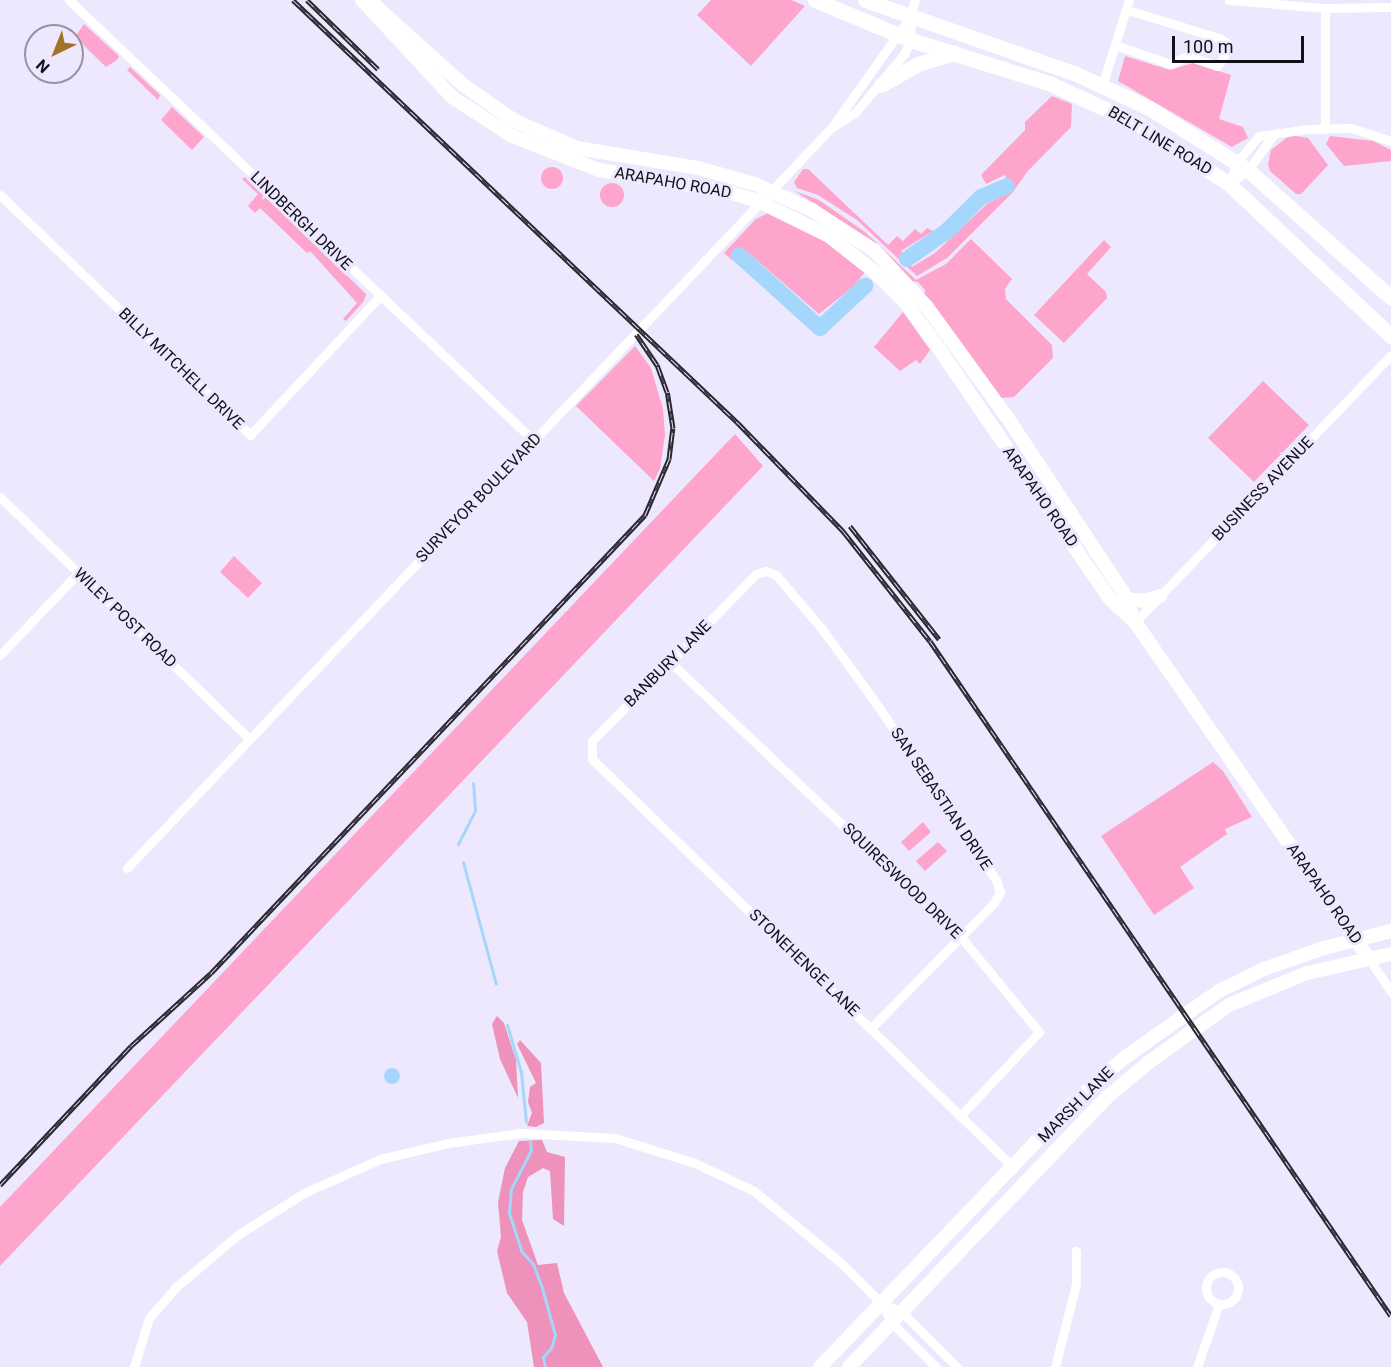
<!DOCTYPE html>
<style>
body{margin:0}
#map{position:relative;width:1391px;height:1367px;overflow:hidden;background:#ede8fd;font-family:Roboto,sans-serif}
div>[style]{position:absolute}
.green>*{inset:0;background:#fea5cd}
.round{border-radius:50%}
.forest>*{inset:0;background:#ee91bb}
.water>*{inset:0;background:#a5d7fc}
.stream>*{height:3px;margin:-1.5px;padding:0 1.5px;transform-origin:1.5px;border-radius:1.5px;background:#a5d7fc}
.river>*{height:16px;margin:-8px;padding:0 8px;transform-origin:8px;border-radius:8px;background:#a5d7fc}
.minor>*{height:9px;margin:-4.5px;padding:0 4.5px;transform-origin:4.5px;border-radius:4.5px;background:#fff}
.minor>.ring{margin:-4.5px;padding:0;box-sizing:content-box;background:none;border:9px solid #fff;border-radius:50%}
.secondary>*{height:14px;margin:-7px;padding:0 7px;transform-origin:7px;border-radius:7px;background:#fff}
.primary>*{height:15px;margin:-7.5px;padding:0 7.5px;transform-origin:7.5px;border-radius:7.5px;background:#fff}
.rail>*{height:5px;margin-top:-2.5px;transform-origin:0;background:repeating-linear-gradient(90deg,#ede8fd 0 9px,#29272f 0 18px);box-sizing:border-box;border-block:2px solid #29272f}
span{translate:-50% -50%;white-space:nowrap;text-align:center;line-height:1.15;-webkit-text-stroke:6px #ede8fd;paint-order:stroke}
.street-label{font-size:16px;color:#131118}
.north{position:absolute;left:24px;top:24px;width:60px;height:60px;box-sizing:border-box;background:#ede8fd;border:2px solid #9692a1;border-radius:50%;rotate:223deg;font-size:16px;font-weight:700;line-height:24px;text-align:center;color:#131118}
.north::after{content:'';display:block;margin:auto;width:21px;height:27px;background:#a27226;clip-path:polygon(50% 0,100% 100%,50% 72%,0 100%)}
.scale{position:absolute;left:1172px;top:36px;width:132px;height:27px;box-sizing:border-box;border:3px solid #131118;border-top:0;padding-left:8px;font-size:18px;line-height:21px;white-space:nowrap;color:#131118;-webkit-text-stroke:4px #ede8fd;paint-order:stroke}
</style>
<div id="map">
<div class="green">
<i style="clip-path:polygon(711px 0,791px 0,805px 6px,751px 66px,697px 15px)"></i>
<i style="clip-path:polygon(84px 24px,119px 56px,117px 60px,106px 67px,75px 37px)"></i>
<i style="clip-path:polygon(1125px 56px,1170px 70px,1193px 63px,1231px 75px,1219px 119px,1243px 127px,1248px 138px,1232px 147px,1118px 81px)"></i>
<i style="clip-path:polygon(130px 67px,160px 95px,158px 100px,127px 70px)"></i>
<i style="clip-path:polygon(1052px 96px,1072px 104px,1071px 127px,1027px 172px,1013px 192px,947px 258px,917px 276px,857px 220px,818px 195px,797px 188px,794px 182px,803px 169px,808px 169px,888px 245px,897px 236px,903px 241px,915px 229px,921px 234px,927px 228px,933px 231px,901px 251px,912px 267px,935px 253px,988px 203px,1011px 192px,1005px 175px,986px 184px,981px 175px,1025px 130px,1025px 122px)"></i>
<i style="clip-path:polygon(172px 107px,204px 137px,192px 150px,161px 120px)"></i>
<i style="clip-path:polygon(1290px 135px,1308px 138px,1328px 165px,1301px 194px,1296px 194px,1270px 171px,1268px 164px,1271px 150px)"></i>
<i style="clip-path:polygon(1330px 136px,1373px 141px,1391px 150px,1391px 161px,1344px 166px,1326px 144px)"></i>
<i class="round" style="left:541px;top:167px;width:22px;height:22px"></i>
<i style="clip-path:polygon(245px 177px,366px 294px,364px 301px,346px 321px,343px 319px,357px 303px,310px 251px,307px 253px,260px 208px,255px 213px,248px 206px,258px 194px,242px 179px)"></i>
<i class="round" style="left:600px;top:183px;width:24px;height:24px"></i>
<i style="clip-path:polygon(795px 191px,819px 200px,865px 232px,916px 280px,946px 264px,971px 239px,1012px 279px,1005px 289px,1006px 299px,1052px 345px,1053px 358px,1014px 397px,1001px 398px,924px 296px,925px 290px,918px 282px,912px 281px,866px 238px)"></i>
<i style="clip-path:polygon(768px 213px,833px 244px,866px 271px,853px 287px,819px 314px,744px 249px,732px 260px,724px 253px,756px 219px)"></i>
<i style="clip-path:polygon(1104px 240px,1111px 247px,1087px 274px,1106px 292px,1107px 298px,1064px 343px,1034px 315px)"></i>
<i style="clip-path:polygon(903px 312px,930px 350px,920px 364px,916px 360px,900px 371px,874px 347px)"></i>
<i style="clip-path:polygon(635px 346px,651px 368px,663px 409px,665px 435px,660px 469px,654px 481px,576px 406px)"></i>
<i style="clip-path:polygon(1263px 381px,1309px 425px,1254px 482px,1208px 438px)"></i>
<i style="clip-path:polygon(735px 434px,763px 466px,0 1266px,0 1207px)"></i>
<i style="clip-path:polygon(234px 556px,262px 583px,248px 598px,220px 572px)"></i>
<i style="clip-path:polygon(1213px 762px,1223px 771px,1252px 817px,1225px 829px,1227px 834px,1180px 867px,1194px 888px,1154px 915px,1101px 836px)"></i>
<i style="clip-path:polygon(923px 822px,931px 832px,909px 851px,901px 842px)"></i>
<i style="clip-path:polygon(938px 842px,947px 851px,925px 871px,916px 861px)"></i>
</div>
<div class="forest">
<i style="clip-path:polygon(497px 1016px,504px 1023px,516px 1060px,518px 1098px,500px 1059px,492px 1024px)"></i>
<i style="clip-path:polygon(520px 1040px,541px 1063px,544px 1123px,536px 1127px,527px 1126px,532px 1113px,528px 1102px,530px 1087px,536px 1083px,517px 1044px)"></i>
<i style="clip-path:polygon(542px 1140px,547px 1152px,565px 1157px,564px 1226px,553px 1219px,550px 1171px,543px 1168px,528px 1177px,523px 1192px,522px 1220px,538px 1265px,557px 1263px,564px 1293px,603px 1367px,534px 1367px,527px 1322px,507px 1293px,497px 1251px,501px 1237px,498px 1202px,505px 1168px,519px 1141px)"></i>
</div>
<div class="water">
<i class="round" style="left:384px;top:1068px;width:16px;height:16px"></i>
</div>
<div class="stream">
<i style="left:458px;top:844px;width:38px;rotate:-63deg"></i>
<i style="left:475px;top:810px;width:27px;rotate:-94deg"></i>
<i style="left:463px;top:862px;width:126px;rotate:74.9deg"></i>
<i style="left:507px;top:1025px;width:49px;rotate:73.4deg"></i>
<i style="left:521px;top:1072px;width:50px;rotate:84.3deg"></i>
<i style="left:530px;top:1142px;width:8px;rotate:83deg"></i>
<i style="left:531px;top:1150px;width:44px;rotate:117.1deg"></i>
<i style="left:511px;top:1189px;width:24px;rotate:95deg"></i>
<i style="left:509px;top:1213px;width:40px;rotate:72deg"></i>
<i style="left:521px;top:1251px;width:18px;rotate:47deg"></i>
<i style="left:533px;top:1264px;width:26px;rotate:69deg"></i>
<i style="left:542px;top:1288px;width:49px;rotate:74.5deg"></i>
<i style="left:555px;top:1335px;width:14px;rotate:107deg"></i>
<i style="left:551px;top:1348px;width:12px;rotate:132deg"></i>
<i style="left:543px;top:1357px;width:10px;rotate:79deg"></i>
</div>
<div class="river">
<i style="left:739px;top:255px;width:109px;rotate:42deg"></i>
<i style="left:820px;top:328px;width:62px;rotate:-43deg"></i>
<i style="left:907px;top:259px;width:49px;rotate:-35deg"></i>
<i style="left:947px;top:231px;width:48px;rotate:-45deg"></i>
<i style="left:981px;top:197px;width:28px;rotate:-23deg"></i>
</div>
<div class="minor">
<i style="left:69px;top:0;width:641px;rotate:43.48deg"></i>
<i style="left:1229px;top:0;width:96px;rotate:4.8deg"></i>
<i style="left:1325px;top:8px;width:66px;rotate:-0.9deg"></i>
<i style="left:1115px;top:45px;width:59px;rotate:18.7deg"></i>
<i style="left:1171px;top:64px;width:18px;rotate:-27deg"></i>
<i style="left:1187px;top:56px;width:32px;rotate:18deg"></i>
<i style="left:1217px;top:66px;width:9px;rotate:-49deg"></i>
<i style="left:1223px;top:59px;width:16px;rotate:-72deg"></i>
<i style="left:1228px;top:44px;width:11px;rotate:-146deg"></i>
<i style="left:1219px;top:38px;width:98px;rotate:-162.9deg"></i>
<i style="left:1102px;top:86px;width:90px;rotate:-72.6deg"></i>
<i style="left:834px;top:126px;width:25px;rotate:-32deg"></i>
<i style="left:855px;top:113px;width:77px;rotate:-50.3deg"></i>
<i style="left:904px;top:54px;width:16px;rotate:-63deg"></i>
<i style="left:911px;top:40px;width:23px;rotate:-92deg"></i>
<i style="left:910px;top:17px;width:18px;rotate:-74deg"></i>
<i style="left:1325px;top:128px;width:120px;rotate:-90deg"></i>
<i style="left:1229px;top:184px;width:23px;rotate:-70deg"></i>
<i style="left:1237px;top:162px;width:34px;rotate:-50deg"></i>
<i style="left:1259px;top:136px;width:50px;rotate:-8deg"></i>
<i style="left:1309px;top:129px;width:42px;rotate:-1.4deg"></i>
<i style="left:1351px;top:128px;width:42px;rotate:18deg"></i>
<i style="left:1229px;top:184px;width:24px;rotate:-36deg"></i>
<i style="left:1248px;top:170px;width:44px;rotate:-54.2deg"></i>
<i style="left:0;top:195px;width:347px;rotate:43.8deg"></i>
<i style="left:250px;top:435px;width:190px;rotate:-46.9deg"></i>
<i style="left:0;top:497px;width:348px;rotate:44.1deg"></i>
<i style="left:1135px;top:622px;width:370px;rotate:-46.2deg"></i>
<i style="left:0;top:655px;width:113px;rotate:-46.4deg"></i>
<i style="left:670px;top:662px;width:400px;rotate:43.4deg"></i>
<i style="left:961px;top:937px;width:123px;rotate:50.6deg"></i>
<i style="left:1039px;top:1032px;width:115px;rotate:133.2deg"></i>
<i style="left:127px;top:868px;width:1023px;rotate:-46.43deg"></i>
<i style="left:832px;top:127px;width:135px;rotate:-54.7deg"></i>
<i style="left:1369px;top:959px;width:40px;rotate:56deg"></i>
<i style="left:871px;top:1028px;width:175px;rotate:-45.5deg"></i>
<i style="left:994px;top:903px;width:13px;rotate:-61deg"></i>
<i style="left:1000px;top:892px;width:13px;rotate:-108deg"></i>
<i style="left:996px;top:880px;width:219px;rotate:-124.2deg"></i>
<i style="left:873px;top:699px;width:87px;rotate:-126.1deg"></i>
<i style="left:822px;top:629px;width:71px;rotate:-130.4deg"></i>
<i style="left:776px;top:575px;width:11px;rotate:-158deg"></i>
<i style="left:766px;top:571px;width:10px;rotate:163deg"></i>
<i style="left:756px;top:574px;width:234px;rotate:134.5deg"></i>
<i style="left:592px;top:741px;width:18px;rotate:90deg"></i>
<i style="left:592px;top:759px;width:588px;rotate:44.1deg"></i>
<i class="ring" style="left:1206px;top:1272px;width:23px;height:23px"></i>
<i style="left:881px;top:1303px;width:23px;rotate:23deg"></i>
<i style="left:902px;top:1312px;width:78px;rotate:45deg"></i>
<i style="left:134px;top:1367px;width:51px;rotate:-73deg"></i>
<i style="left:149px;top:1318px;width:41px;rotate:-48.9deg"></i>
<i style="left:176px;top:1287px;width:82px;rotate:-40.1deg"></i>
<i style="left:239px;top:1234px;width:77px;rotate:-32.2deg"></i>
<i style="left:304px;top:1193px;width:83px;rotate:-24.1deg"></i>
<i style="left:380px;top:1159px;width:70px;rotate:-13.2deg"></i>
<i style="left:448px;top:1143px;width:74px;rotate:-7.8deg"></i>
<i style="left:521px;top:1133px;width:94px;rotate:3deg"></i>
<i style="left:615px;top:1138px;width:84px;rotate:17.4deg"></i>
<i style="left:695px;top:1163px;width:65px;rotate:25.4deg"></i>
<i style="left:754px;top:1191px;width:113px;rotate:39.6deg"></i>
<i style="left:841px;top:1263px;width:57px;rotate:45deg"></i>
<i style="left:881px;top:1303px;width:23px;rotate:61deg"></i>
<i style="left:892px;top:1323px;width:62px;rotate:45deg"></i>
<i style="left:1055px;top:1367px;width:86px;rotate:-75.8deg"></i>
<i style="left:1076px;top:1284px;width:33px;rotate:-90deg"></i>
<i style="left:1197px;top:1367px;width:67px;rotate:-70.8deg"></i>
</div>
<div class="secondary">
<i style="left:362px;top:0;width:132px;rotate:47.1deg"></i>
<i style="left:452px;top:97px;width:72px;rotate:33deg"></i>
<i style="left:512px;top:136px;width:93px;rotate:21.3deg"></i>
<i style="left:599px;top:170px;width:128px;rotate:9.5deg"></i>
<i style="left:725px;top:191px;width:37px;rotate:17deg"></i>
<i style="left:760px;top:202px;width:77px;rotate:26.2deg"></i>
<i style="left:829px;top:236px;width:60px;rotate:38.2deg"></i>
<i style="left:876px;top:273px;width:41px;rotate:45deg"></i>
<i style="left:905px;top:302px;width:59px;rotate:53.9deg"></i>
<i style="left:940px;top:350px;width:301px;rotate:55.7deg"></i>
<i style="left:1110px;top:599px;width:34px;rotate:43deg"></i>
<i style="left:1135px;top:622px;width:410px;rotate:55.2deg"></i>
<i style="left:369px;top:0;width:127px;rotate:42.1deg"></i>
<i style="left:463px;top:85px;width:63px;rotate:34.7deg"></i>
<i style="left:515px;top:121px;width:68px;rotate:23.5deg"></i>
<i style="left:577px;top:148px;width:123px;rotate:9.4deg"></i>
<i style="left:698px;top:168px;width:59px;rotate:15.7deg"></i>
<i style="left:755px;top:184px;width:63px;rotate:24.5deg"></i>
<i style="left:812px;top:210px;width:75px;rotate:33.1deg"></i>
<i style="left:875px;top:251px;width:76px;rotate:47.1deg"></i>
<i style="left:927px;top:307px;width:136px;rotate:54deg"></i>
<i style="left:1007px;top:417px;width:210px;rotate:56.5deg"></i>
<i style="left:1123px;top:592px;width:27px;rotate:68deg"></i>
<i style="left:1126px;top:599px;width:18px;rotate:6deg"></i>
<i style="left:1144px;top:601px;width:17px;rotate:-17deg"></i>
<i style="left:820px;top:1367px;width:363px;rotate:-46.2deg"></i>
<i style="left:1071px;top:1105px;width:71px;rotate:-41.6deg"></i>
<i style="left:1124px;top:1058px;width:116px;rotate:-35.2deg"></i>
<i style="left:1219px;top:991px;width:50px;rotate:-26.1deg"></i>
<i style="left:1264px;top:969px;width:64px;rotate:-19.3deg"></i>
<i style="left:1324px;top:948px;width:69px;rotate:-14.2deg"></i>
<i style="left:849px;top:1367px;width:372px;rotate:-46.3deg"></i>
<i style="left:1106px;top:1098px;width:56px;rotate:-39.9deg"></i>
<i style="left:1149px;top:1062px;width:98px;rotate:-35.5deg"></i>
<i style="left:1229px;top:1005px;width:84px;rotate:-22.3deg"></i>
<i style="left:1307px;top:973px;width:86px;rotate:-12.7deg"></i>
</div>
<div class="primary">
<i style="left:815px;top:0;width:104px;rotate:22.6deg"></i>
<i style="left:911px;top:40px;width:147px;rotate:17.4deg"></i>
<i style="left:1051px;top:84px;width:96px;rotate:24.7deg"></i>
<i style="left:1138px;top:124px;width:109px;rotate:33.4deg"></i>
<i style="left:1229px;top:184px;width:222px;rotate:43.2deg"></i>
<i style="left:865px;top:0;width:221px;rotate:19.3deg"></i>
<i style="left:1074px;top:73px;width:83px;rotate:25deg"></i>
<i style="left:1149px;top:108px;width:117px;rotate:32.1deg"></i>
<i style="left:1248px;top:170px;width:192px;rotate:41.8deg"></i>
<i style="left:881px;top:85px;width:43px;rotate:-29.6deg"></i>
<i style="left:918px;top:64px;width:38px;rotate:-17deg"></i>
</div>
<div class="rail">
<i style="left:293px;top:0;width:614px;rotate:43.55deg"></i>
<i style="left:738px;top:423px;width:151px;rotate:45.8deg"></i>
<i style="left:843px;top:531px;width:140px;rotate:51.7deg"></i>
<i style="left:930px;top:641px;width:817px;rotate:55.67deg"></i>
<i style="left:307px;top:0;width:99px;rotate:44.2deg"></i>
<i style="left:850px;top:526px;width:144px;rotate:51.8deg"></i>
<i style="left:0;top:1185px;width:191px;rotate:-46.7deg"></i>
<i style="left:131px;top:1046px;width:108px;rotate:-42.4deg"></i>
<i style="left:211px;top:973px;width:631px;rotate:-46.54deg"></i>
<i style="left:645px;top:515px;width:61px;rotate:-66.8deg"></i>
<i style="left:669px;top:459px;width:31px;rotate:-83deg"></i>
<i style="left:673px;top:428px;width:36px;rotate:-99deg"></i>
<i style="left:667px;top:392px;width:29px;rotate:-110deg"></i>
<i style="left:657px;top:365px;width:37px;rotate:-124deg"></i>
</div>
<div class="street-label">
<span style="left:1160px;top:141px;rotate:31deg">BELT LINE ROAD</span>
<span style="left:673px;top:183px;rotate:10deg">ARAPAHO ROAD</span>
<span style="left:301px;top:221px;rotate:44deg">LINDBERGH DRIVE</span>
<span style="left:181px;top:369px;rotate:44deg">BILLY MITCHELL DRIVE</span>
<span style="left:1263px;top:489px;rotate:-46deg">BUSINESS AVENUE</span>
<span style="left:1040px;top:497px;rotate:55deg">ARAPAHO ROAD</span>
<span style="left:479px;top:498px;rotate:-46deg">SURVEYOR BOULEVARD</span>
<span style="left:125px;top:618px;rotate:44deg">WILEY POST ROAD</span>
<span style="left:668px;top:664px;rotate:-45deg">BANBURY LANE</span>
<span style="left:941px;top:799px;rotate:56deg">SAN SEBASTIAN DRIVE</span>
<span style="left:902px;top:881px;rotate:44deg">SQUIRESWOOD DRIVE</span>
<span style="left:1324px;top:894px;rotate:55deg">ARAPAHO ROAD</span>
<span style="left:804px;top:963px;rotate:44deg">STONEHENGE LANE</span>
<span style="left:1076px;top:1105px;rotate:-45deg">MARSH LANE</span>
</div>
<div class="north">N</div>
<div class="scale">100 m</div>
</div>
